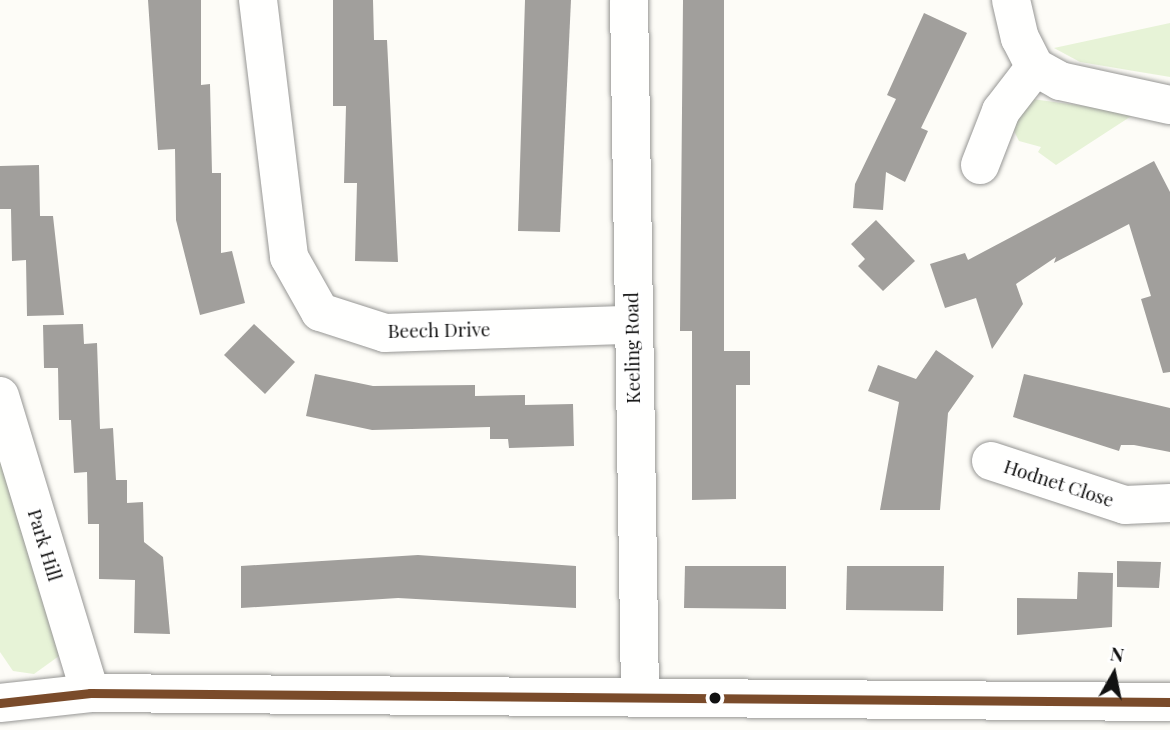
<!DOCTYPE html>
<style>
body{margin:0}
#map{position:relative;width:1170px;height:730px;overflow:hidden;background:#fdfcf7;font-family:"Playfair Display",serif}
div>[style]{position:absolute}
.green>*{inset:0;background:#e7f3d7}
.building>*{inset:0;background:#a19f9c}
.roads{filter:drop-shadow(0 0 2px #979795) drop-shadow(0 0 2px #979795)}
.minor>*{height:38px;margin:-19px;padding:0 19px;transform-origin:19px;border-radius:19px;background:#fffffe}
.bus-1>*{height:9px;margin:-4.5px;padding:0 4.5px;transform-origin:4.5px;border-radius:4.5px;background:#7a4b2a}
.dots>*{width:19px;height:19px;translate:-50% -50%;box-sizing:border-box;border:4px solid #fff;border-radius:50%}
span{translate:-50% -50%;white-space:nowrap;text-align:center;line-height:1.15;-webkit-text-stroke:7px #fff;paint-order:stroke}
.street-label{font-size:19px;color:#111}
.north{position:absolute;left:1079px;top:639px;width:70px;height:70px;-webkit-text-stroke:5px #fff;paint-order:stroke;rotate:9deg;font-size:19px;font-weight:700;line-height:28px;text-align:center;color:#111}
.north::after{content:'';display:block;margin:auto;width:24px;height:32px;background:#111;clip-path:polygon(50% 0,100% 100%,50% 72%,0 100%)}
</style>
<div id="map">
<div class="green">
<i style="clip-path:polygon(1170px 23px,1170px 77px,1080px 62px,1054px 48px)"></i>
<i style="clip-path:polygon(1032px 99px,1136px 113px,1056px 165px,1038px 152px,1041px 147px,1019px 141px,1014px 131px,1016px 114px)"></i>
<i style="clip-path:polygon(0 461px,59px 656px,34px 674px,13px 671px,0 652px)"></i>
</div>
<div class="building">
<i style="clip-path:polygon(148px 0,201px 0,201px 85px,210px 84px,212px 173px,221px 173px,221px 253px,232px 251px,245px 303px,200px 315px,176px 220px,175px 149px,158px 150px)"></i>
<i style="clip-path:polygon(333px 0,373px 0,374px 40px,387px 40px,398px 262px,355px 261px,357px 183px,344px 183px,346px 106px,333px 106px)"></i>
<i style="clip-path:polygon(525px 0,571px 0,560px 232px,518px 231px)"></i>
<i style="clip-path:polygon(683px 0,724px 0,724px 351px,750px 351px,750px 385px,736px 385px,736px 499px,692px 500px,692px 331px,680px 331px)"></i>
<i style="clip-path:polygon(924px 13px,967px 33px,921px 128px,928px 131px,905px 182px,886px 172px,883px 210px,853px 208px,855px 184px,896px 99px,887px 95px)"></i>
<i style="clip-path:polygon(1154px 161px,1170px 192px,1170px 372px,1163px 373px,1141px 299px,1151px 296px,1129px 224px,1054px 263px,1056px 257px,1016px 284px,1023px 304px,992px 349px,976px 298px,945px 308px,930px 264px,965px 253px,968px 260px)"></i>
<i style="clip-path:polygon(39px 165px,40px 216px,53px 216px,64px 315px,27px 316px,26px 260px,12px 261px,11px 209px,0 209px,0 166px)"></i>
<i style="clip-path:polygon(876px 220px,915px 261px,883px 291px,858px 266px,865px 259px,851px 244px)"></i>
<i style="clip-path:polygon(83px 324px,84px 344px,97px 343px,100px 429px,113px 428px,116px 480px,127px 480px,127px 503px,143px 502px,144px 542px,163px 557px,170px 634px,134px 633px,135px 580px,99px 579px,99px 524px,88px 524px,87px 472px,74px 473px,71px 420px,59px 420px,58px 368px,44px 368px,43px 325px)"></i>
<i style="clip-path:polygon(254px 324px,295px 362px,265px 394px,224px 355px)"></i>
<i style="clip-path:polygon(936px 350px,974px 376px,948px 413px,940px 510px,880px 510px,899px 402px,868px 391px,878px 365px,916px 379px)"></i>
<i style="clip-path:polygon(315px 374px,373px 386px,475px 385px,475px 396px,525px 395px,525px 405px,573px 404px,574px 446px,509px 448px,508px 439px,490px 439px,490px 427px,372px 430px,306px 416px)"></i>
<i style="clip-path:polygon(1024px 374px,1170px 408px,1170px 452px,1134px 445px,1121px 445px,1119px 451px,1013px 417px)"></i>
<i style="clip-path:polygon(418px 555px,576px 566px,576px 608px,398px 598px,241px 608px,241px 566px)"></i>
<i style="clip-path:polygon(1117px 561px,1161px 562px,1159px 588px,1117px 587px)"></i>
<i style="clip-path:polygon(685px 566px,786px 566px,786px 609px,684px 608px)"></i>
<i style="clip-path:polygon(847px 566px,944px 566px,943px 611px,846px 610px)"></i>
<i style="clip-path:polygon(1078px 572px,1113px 573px,1112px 627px,1017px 635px,1017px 598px,1077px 599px)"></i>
</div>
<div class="roads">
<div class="minor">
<i style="left:258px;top:0;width:259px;rotate:83.1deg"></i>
<i style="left:289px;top:257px;width:63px;rotate:60.6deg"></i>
<i style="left:320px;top:312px;width:68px;rotate:17.9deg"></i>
<i style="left:385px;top:333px;width:246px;rotate:-1.9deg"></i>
<i style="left:629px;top:0;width:695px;rotate:89.09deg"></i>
<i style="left:1011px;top:0;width:39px;rotate:77deg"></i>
<i style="left:1020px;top:38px;width:33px;rotate:63deg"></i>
<i style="left:1035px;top:67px;width:29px;rotate:29deg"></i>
<i style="left:1060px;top:81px;width:113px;rotate:12.3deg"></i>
<i style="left:980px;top:165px;width:58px;rotate:-68.7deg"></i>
<i style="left:1001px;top:111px;width:56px;rotate:-52.3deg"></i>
<i style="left:0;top:396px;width:310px;rotate:73.1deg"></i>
<i style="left:991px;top:461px;width:141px;rotate:18.2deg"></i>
<i style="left:1125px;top:505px;width:45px;rotate:-2.5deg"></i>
<i style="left:0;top:703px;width:91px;rotate:-6.3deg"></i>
<i style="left:90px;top:693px;width:1080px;rotate:0.48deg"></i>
</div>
</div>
<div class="bus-1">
<i style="left:0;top:703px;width:91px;rotate:-6.3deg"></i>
<i style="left:90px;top:693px;width:1080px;rotate:0.48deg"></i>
</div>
<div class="dots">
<i style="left:715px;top:698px;background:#111"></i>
</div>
<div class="street-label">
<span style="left:439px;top:330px;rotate:-1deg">Beech Drive</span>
<span style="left:632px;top:348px;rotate:-91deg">Keeling Road</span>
<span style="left:1059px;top:483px;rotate:18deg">Hodnet Close</span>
<span style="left:45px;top:545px;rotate:73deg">Park Hill</span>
</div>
<div class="north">N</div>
</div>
